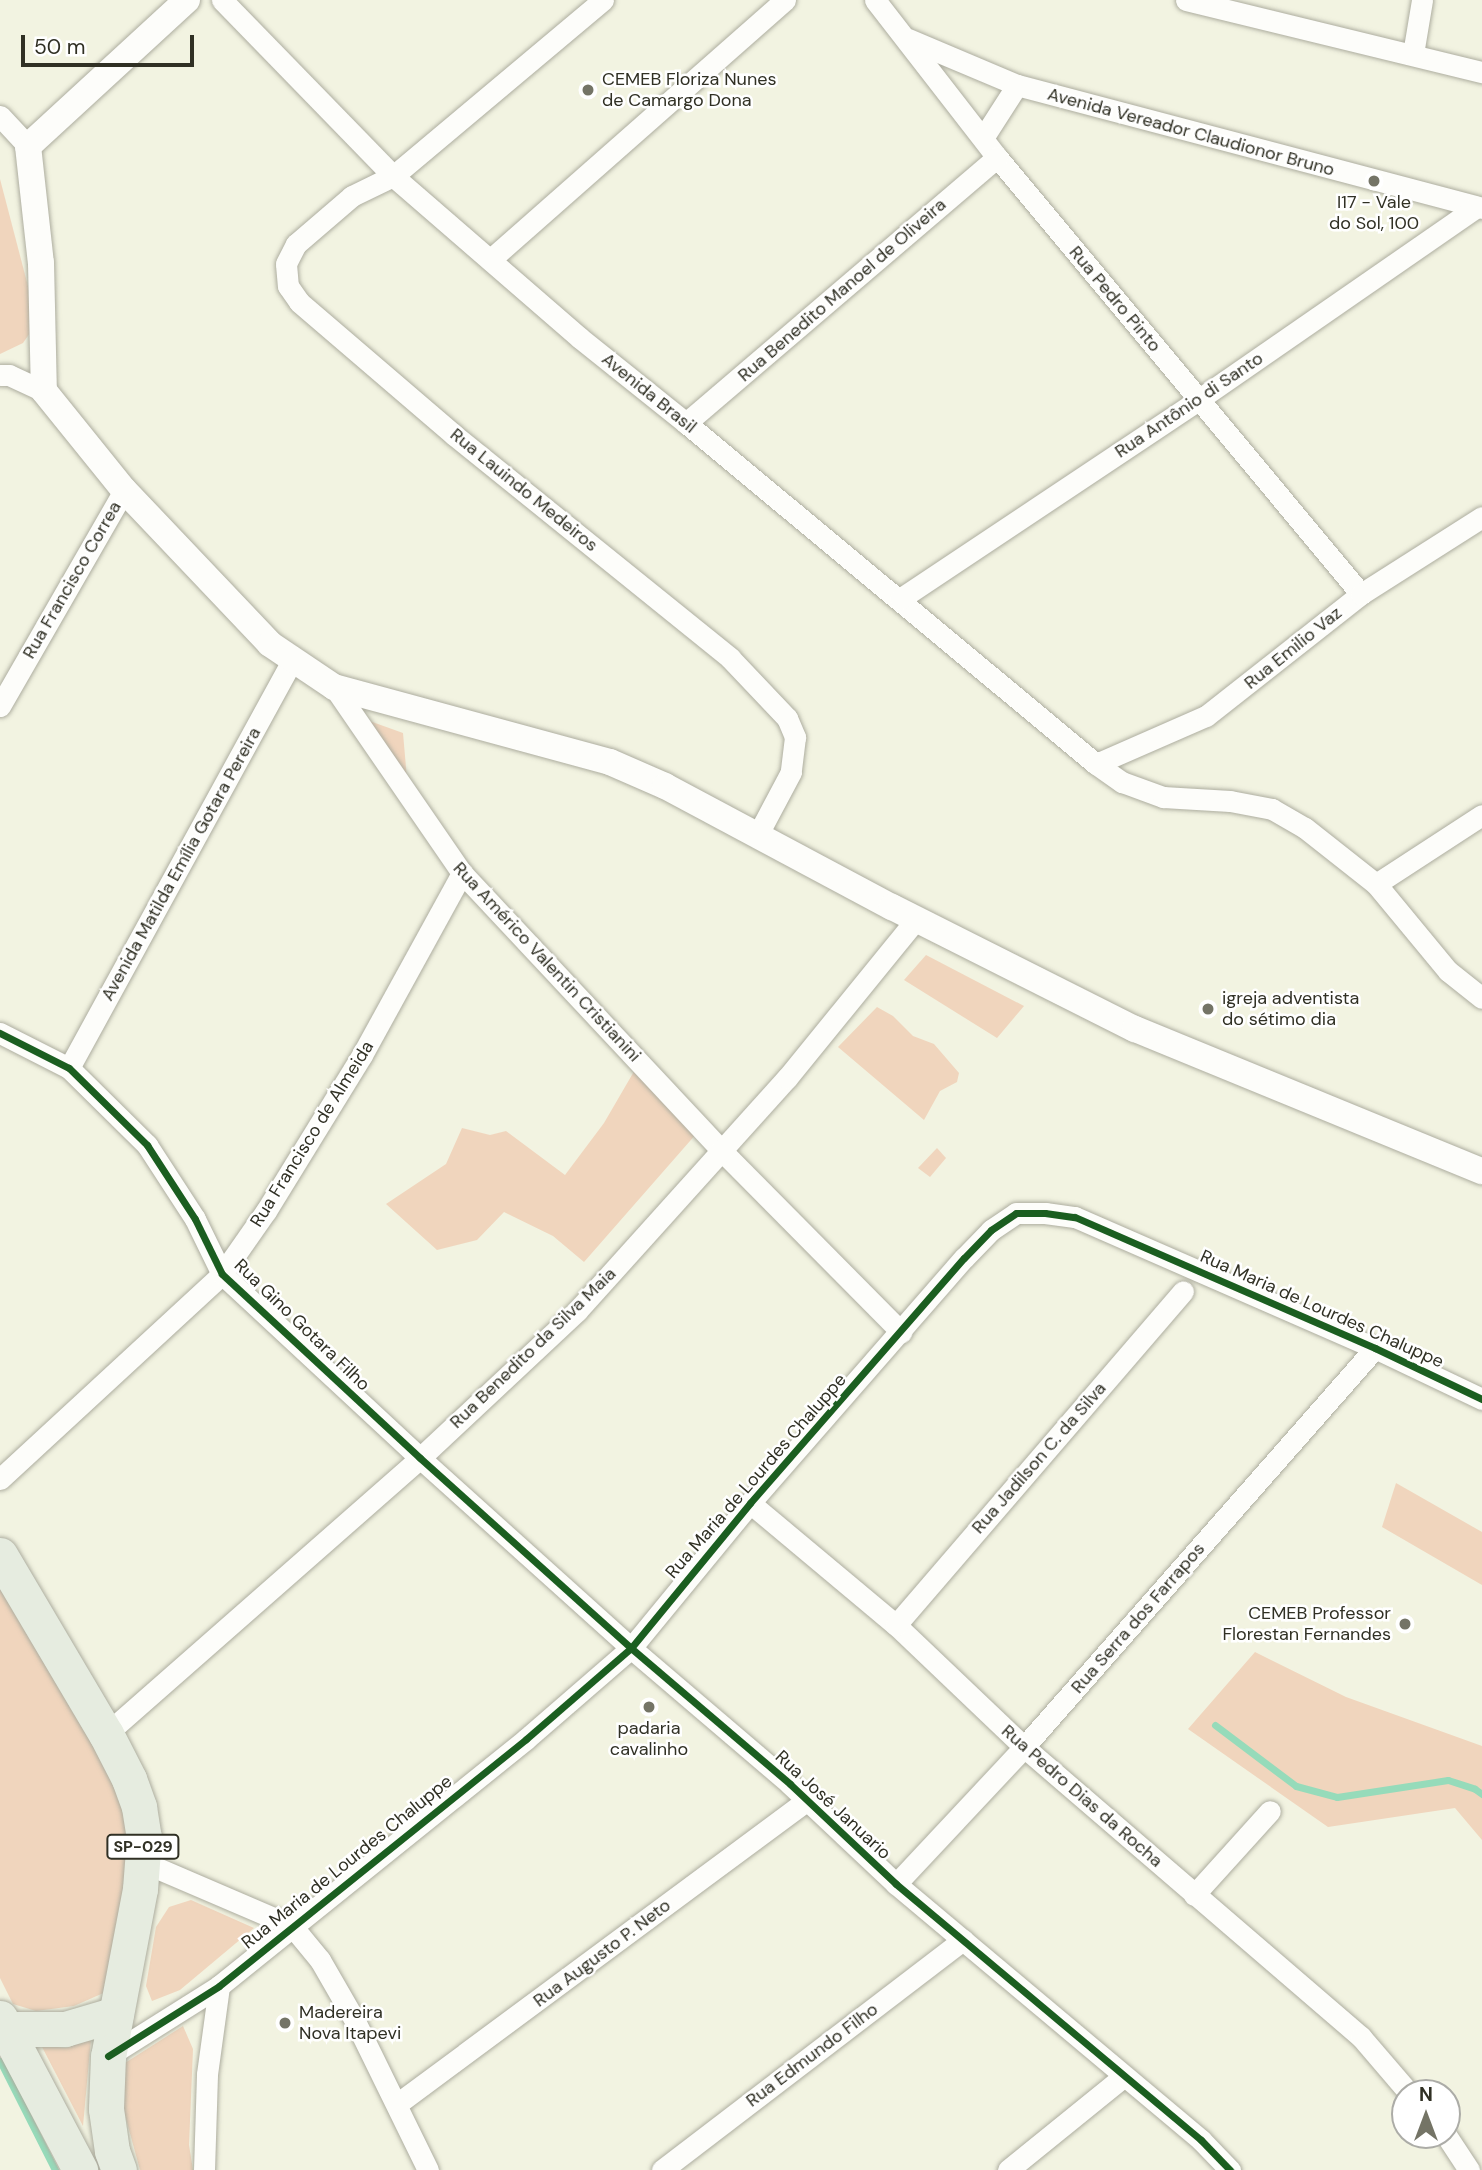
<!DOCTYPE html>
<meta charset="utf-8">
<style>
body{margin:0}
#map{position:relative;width:1482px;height:2170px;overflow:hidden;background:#f2f3e1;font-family:"DM Sans",sans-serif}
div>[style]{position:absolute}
.green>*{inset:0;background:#f0d5bd}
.stream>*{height:7px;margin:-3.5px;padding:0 3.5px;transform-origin:3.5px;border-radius:3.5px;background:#96dbba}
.roads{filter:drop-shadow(0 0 2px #adad9f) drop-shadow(0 0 2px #adad9f)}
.minor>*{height:21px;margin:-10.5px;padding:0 10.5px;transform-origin:10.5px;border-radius:10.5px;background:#fdfdfa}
.tertiary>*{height:26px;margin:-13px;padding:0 13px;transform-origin:13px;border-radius:13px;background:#fdfdfa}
.trunk>*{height:35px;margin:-17.5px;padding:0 17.5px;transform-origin:17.5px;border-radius:17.5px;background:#e6ece0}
.cycleway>*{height:7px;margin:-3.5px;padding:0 3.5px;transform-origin:3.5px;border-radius:3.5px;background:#1b5e20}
.dots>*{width:19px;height:19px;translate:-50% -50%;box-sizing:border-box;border:4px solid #fff;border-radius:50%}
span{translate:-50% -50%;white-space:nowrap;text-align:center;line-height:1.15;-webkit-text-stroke:5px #fff;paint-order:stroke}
.shield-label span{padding:2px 5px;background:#fff;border:2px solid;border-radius:5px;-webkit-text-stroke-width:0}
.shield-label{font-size:16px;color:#303024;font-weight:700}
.poi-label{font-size:18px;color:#303024}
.left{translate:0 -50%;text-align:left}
.right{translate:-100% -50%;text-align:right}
.street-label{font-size:18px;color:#303024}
.north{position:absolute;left:1391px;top:2079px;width:70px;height:70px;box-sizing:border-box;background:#fff;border:2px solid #acaca7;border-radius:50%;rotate:0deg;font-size:19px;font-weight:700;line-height:28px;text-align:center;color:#303024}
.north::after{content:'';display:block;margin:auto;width:24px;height:32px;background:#747466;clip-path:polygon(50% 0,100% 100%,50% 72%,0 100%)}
.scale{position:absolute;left:21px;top:35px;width:173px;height:32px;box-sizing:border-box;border:4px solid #303024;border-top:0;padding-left:9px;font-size:21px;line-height:24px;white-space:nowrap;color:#303024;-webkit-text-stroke:5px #fff;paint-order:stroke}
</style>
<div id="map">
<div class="green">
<i style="clip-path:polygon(0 179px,35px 313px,30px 333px,23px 343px,0 354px)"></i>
<i style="clip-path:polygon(364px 719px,403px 733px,407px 779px)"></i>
<i style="clip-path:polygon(926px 955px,1024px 1006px,997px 1038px,904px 980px)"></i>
<i style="clip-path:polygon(877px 1007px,893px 1016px,913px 1036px,934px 1044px,959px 1073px,957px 1082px,940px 1091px,924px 1120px,838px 1047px)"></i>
<i style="clip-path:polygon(636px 1068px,697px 1133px,584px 1262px,553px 1236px,504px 1212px,477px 1240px,437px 1250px,386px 1204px,446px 1164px,462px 1128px,490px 1135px,506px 1131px,565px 1175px,604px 1123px)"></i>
<i style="clip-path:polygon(937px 1148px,946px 1158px,930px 1177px,918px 1168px)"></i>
<i style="clip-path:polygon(1396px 1483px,1482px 1532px,1482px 1585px,1382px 1527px)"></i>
<i style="clip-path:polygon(0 1581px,92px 1733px,126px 1816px,130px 1847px,108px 1991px,74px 2006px,36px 2011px,13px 2004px,0 1978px)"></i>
<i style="clip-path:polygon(1255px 1652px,1346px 1697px,1482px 1746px,1482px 1840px,1455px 1808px,1328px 1827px,1188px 1729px)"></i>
<i style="clip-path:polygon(191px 1900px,254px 1928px,180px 1990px,152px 2001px,146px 1986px,156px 1927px,169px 1907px)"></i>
<i style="clip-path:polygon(183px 2026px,193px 2049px,189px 2145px,193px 2170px,140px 2170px,122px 2104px,125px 2063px)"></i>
<i style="clip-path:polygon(91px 2039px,83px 2126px,41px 2045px,66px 2048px)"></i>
</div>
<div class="stream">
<i style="left:1215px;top:1725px;width:101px;rotate:37deg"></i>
<i style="left:1296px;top:1786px;width:42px;rotate:15deg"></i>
<i style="left:1337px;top:1797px;width:112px;rotate:-8.7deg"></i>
<i style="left:1448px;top:1780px;width:28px;rotate:18deg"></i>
<i style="left:1475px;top:1789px;width:9px;rotate:36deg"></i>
<i style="left:0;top:2061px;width:122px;rotate:63.2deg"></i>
</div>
<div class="roads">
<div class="minor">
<i style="left:222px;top:0;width:245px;rotate:45.8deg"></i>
<i style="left:393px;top:176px;width:247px;rotate:40.9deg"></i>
<i style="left:580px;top:338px;width:136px;rotate:38.7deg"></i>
<i style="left:686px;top:423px;width:533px;rotate:39.75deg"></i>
<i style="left:1096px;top:764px;width:32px;rotate:35deg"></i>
<i style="left:1122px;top:782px;width:44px;rotate:20.1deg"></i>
<i style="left:1163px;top:797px;width:67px;rotate:3.4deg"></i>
<i style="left:1230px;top:801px;width:43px;rotate:10.8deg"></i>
<i style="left:1272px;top:809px;width:38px;rotate:30deg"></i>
<i style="left:1305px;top:828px;width:90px;rotate:38.3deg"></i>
<i style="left:1376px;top:884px;width:113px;rotate:50.4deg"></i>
<i style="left:1448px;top:971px;width:43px;rotate:38.5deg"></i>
<i style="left:603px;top:0;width:274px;rotate:140deg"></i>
<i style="left:393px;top:176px;width:46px;rotate:154deg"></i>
<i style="left:352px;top:196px;width:74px;rotate:139.4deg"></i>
<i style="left:296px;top:244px;width:22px;rotate:117deg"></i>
<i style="left:286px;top:264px;width:22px;rotate:85deg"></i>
<i style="left:288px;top:286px;width:19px;rotate:55deg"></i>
<i style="left:299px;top:302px;width:204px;rotate:40.6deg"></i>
<i style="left:454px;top:435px;width:355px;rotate:38.9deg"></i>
<i style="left:730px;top:658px;width:83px;rotate:46.5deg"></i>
<i style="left:787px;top:718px;width:21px;rotate:67deg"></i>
<i style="left:795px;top:737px;width:35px;rotate:97deg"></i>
<i style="left:791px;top:772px;width:70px;rotate:118deg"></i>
<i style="left:875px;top:0;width:199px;rotate:52.2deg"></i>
<i style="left:997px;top:157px;width:569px;rotate:50.21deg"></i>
<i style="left:1186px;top:0;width:305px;rotate:13.7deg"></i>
<i style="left:908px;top:39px;width:118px;rotate:22.9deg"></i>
<i style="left:1017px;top:85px;width:481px;rotate:14.8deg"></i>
<i style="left:1413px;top:54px;width:55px;rotate:-80.5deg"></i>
<i style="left:0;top:116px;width:41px;rotate:47deg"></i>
<i style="left:983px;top:138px;width:63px;rotate:-57.3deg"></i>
<i style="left:491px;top:259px;width:392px;rotate:-41.4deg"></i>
<i style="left:0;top:375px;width:9px"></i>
<i style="left:9px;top:375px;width:38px;rotate:25deg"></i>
<i style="left:686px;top:423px;width:409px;rotate:-40.5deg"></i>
<i style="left:900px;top:599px;width:358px;rotate:-33.7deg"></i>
<i style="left:1198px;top:400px;width:337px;rotate:-34.7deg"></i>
<i style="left:334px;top:687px;width:226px;rotate:55.5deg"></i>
<i style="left:462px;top:873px;width:381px;rotate:46.9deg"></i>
<i style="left:722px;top:1151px;width:255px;rotate:45.3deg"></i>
<i style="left:0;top:706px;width:249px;rotate:-60.1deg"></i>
<i style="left:1096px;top:764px;width:120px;rotate:-23.6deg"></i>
<i style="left:1206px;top:716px;width:197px;rotate:-38.2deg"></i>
<i style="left:1361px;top:594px;width:143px;rotate:-32.5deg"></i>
<i style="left:1376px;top:884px;width:126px;rotate:-33.1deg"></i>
<i style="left:0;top:1033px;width:77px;rotate:26.9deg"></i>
<i style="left:69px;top:1068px;width:110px;rotate:44.6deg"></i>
<i style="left:147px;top:1145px;width:88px;rotate:57deg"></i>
<i style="left:195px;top:1219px;width:61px;rotate:63.9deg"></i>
<i style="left:222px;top:1274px;width:270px;rotate:42.9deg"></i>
<i style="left:420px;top:1458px;width:284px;rotate:42deg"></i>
<i style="left:631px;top:1648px;width:209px;rotate:40.5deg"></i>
<i style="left:790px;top:1784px;width:146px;rotate:43.3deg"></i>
<i style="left:896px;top:1884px;width:398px;rotate:40deg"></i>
<i style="left:1201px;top:2140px;width:42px;rotate:46deg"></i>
<i style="left:69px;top:1068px;width:466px;rotate:-61.3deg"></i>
<i style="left:0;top:1479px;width:302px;rotate:-42.7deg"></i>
<i style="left:222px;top:1274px;width:77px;rotate:-55.1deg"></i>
<i style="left:266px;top:1211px;width:183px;rotate:-58.4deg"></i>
<i style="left:362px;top:1055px;width:208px;rotate:-61.2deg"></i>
<i style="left:750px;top:1503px;width:190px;rotate:39.9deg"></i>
<i style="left:896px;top:1625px;width:177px;rotate:43.6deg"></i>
<i style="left:1024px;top:1747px;width:445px;rotate:40.7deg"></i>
<i style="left:1361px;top:2037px;width:74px;rotate:49.4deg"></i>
<i style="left:896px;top:1625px;width:440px;rotate:-49.3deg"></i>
<i style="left:106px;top:1734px;width:418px;rotate:-41.3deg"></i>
<i style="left:420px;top:1458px;width:215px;rotate:-43.1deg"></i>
<i style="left:577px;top:1311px;width:314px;rotate:-48deg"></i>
<i style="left:787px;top:1078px;width:205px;rotate:-50.9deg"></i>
<i style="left:143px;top:1862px;width:162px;rotate:23.2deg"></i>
<i style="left:292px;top:1926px;width:44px;rotate:50.5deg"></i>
<i style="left:320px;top:1960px;width:68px;rotate:60deg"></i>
<i style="left:354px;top:2019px;width:168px;rotate:63.9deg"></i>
<i style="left:896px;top:1884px;width:187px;rotate:-46.9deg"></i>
<i style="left:1024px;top:1747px;width:531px;rotate:-48.66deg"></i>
<i style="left:1194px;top:1895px;width:113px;rotate:-47.9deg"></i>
<i style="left:108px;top:2056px;width:131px;rotate:-32.2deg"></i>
<i style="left:219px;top:1986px;width:394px;rotate:-38.8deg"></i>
<i style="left:526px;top:1739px;width:139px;rotate:-40.9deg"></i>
<i style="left:631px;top:1648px;width:188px;rotate:-50.6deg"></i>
<i style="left:750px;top:1503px;width:325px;rotate:-48.9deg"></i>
<i style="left:964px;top:1258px;width:39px;rotate:-46deg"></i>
<i style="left:991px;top:1230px;width:30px;rotate:-34deg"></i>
<i style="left:1016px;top:1213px;width:29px"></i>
<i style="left:1045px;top:1213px;width:30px;rotate:8deg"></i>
<i style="left:1075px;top:1217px;width:327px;rotate:23.6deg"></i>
<i style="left:1375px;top:1348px;width:119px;rotate:25.5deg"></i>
<i style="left:397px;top:2104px;width:509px;rotate:-36.53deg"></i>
<i style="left:1446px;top:2135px;width:42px;rotate:56.7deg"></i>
<i style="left:204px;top:2170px;width:96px;rotate:-88.2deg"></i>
<i style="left:207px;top:2074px;width:89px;rotate:-82.2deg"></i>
<i style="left:662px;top:2170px;width:379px;rotate:-37.4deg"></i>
<i style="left:1008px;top:2170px;width:149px;rotate:-39deg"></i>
</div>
<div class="tertiary">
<i style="left:187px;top:0;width:216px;rotate:137.4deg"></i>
<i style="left:28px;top:146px;width:118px;rotate:83.7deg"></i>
<i style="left:41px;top:263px;width:128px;rotate:88.7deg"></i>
<i style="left:44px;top:391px;width:127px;rotate:51.1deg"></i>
<i style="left:124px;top:490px;width:212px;rotate:46.5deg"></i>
<i style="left:270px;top:644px;width:77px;rotate:33.9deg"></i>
<i style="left:334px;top:687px;width:286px;rotate:15.2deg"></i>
<i style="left:610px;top:762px;width:60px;rotate:23.6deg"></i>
<i style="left:665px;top:786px;width:257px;rotate:28.1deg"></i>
<i style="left:892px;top:907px;width:272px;rotate:26.7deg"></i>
<i style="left:1135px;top:1029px;width:375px;rotate:22.3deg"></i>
</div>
<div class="trunk">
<i style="left:0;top:1555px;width:208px;rotate:59.4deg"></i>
<i style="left:106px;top:1734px;width:51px;rotate:62.9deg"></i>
<i style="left:129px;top:1779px;width:30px;rotate:70deg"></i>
<i style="left:139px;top:1807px;width:30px;rotate:81deg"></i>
<i style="left:144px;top:1837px;width:52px;rotate:94.4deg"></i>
<i style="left:140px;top:1889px;width:170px;rotate:100.8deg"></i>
<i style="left:108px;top:2056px;width:53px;rotate:92.2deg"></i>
<i style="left:106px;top:2109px;width:42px;rotate:81.9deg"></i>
<i style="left:112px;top:2151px;width:20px;rotate:70deg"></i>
<i style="left:0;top:2018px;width:172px;rotate:62.2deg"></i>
<i style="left:6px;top:2029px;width:59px"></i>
<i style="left:65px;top:2029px;width:53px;rotate:-16.4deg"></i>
</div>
</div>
<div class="cycleway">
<i style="left:0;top:1033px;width:77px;rotate:26.9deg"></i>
<i style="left:69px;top:1068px;width:110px;rotate:44.6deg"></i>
<i style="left:147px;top:1145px;width:88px;rotate:57deg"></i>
<i style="left:195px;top:1219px;width:61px;rotate:63.9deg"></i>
<i style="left:222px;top:1274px;width:270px;rotate:42.9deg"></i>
<i style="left:420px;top:1458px;width:284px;rotate:42deg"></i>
<i style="left:631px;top:1648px;width:209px;rotate:40.5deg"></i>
<i style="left:790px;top:1784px;width:146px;rotate:43.3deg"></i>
<i style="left:896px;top:1884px;width:398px;rotate:40deg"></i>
<i style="left:1201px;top:2140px;width:42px;rotate:46deg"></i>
<i style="left:108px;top:2056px;width:131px;rotate:-32.2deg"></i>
<i style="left:219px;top:1986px;width:394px;rotate:-38.8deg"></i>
<i style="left:526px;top:1739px;width:139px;rotate:-40.9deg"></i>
<i style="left:631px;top:1648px;width:188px;rotate:-50.6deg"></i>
<i style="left:750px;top:1503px;width:325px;rotate:-48.9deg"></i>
<i style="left:964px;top:1258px;width:39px;rotate:-46deg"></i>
<i style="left:991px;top:1230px;width:30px;rotate:-34deg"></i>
<i style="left:1016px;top:1213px;width:29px"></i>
<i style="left:1045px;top:1213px;width:30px;rotate:8deg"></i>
<i style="left:1075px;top:1217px;width:327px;rotate:23.6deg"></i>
<i style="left:1375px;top:1348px;width:119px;rotate:25.5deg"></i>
</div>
<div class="dots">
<i style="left:588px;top:90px;background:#747466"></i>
<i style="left:1374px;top:181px;background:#747466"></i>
<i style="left:1208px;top:1009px;background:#747466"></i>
<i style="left:1405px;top:1624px;background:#747466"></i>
<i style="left:649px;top:1707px;background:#747466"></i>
<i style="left:285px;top:2023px;background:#747466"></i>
</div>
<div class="shield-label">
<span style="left:143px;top:1847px">SP-029</span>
</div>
<div class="poi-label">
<span class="left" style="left:602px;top:90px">CEMEB Floriza Nunes<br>de Camargo Dona</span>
<span style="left:1374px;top:213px">I17 - Vale<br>do Sol, 100</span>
<span class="left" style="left:1222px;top:1009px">igreja adventista<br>do sétimo dia</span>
<span class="right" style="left:1391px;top:1624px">CEMEB Professor<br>Florestan Fernandes</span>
<span style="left:649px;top:1739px">padaria<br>cavalinho</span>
<span class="left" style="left:299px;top:2023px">Madereira<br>Nova Itapevi</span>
</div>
<div class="street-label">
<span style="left:1191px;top:132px;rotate:15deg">Avenida Vereador Claudionor Bruno</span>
<span style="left:842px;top:290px;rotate:-41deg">Rua Benedito Manoel de Oliveira</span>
<span style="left:1115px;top:299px;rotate:50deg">Rua Pedro Pinto</span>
<span style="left:649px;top:393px;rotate:39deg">Avenida Brasil</span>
<span style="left:1189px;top:405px;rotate:-34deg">Rua Antônio di Santo</span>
<span style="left:524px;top:490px;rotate:39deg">Rua Lauindo Medeiros</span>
<span style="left:72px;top:580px;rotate:-60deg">Rua Francisco Correa</span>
<span style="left:1293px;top:648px;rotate:-39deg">Rua Emilio Vaz</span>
<span style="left:181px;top:864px;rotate:-61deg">Avenida Matilda Emília Gotara Pereira</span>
<span style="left:547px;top:962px;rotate:47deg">Rua Américo Valentin Cristianini</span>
<span style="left:312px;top:1134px;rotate:-58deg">Rua Francisco de Almeida</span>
<span style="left:1322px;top:1309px;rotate:24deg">Rua Maria de Lourdes Chaluppe</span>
<span style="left:302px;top:1325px;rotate:44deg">Rua Gino Gotara Filho</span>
<span style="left:533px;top:1348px;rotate:-44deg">Rua Benedito da Silva Maia</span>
<span style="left:1039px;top:1458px;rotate:-49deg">Rua Jadilson C. da Silva</span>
<span style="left:756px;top:1476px;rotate:-49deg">Rua Maria de Lourdes Chaluppe</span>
<span style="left:1138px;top:1618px;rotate:-49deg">Rua Serra dos Farrapos</span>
<span style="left:1082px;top:1796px;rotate:41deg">Rua Pedro Dias da Rocha</span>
<span style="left:833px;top:1805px;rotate:43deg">Rua José Januario</span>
<span style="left:347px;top:1862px;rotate:-39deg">Rua Maria de Lourdes Chaluppe</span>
<span style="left:602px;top:1953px;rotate:-37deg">Rua Augusto P. Neto</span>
<span style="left:812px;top:2055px;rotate:-37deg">Rua Edmundo Filho</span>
</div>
<div class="north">N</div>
<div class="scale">50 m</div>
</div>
